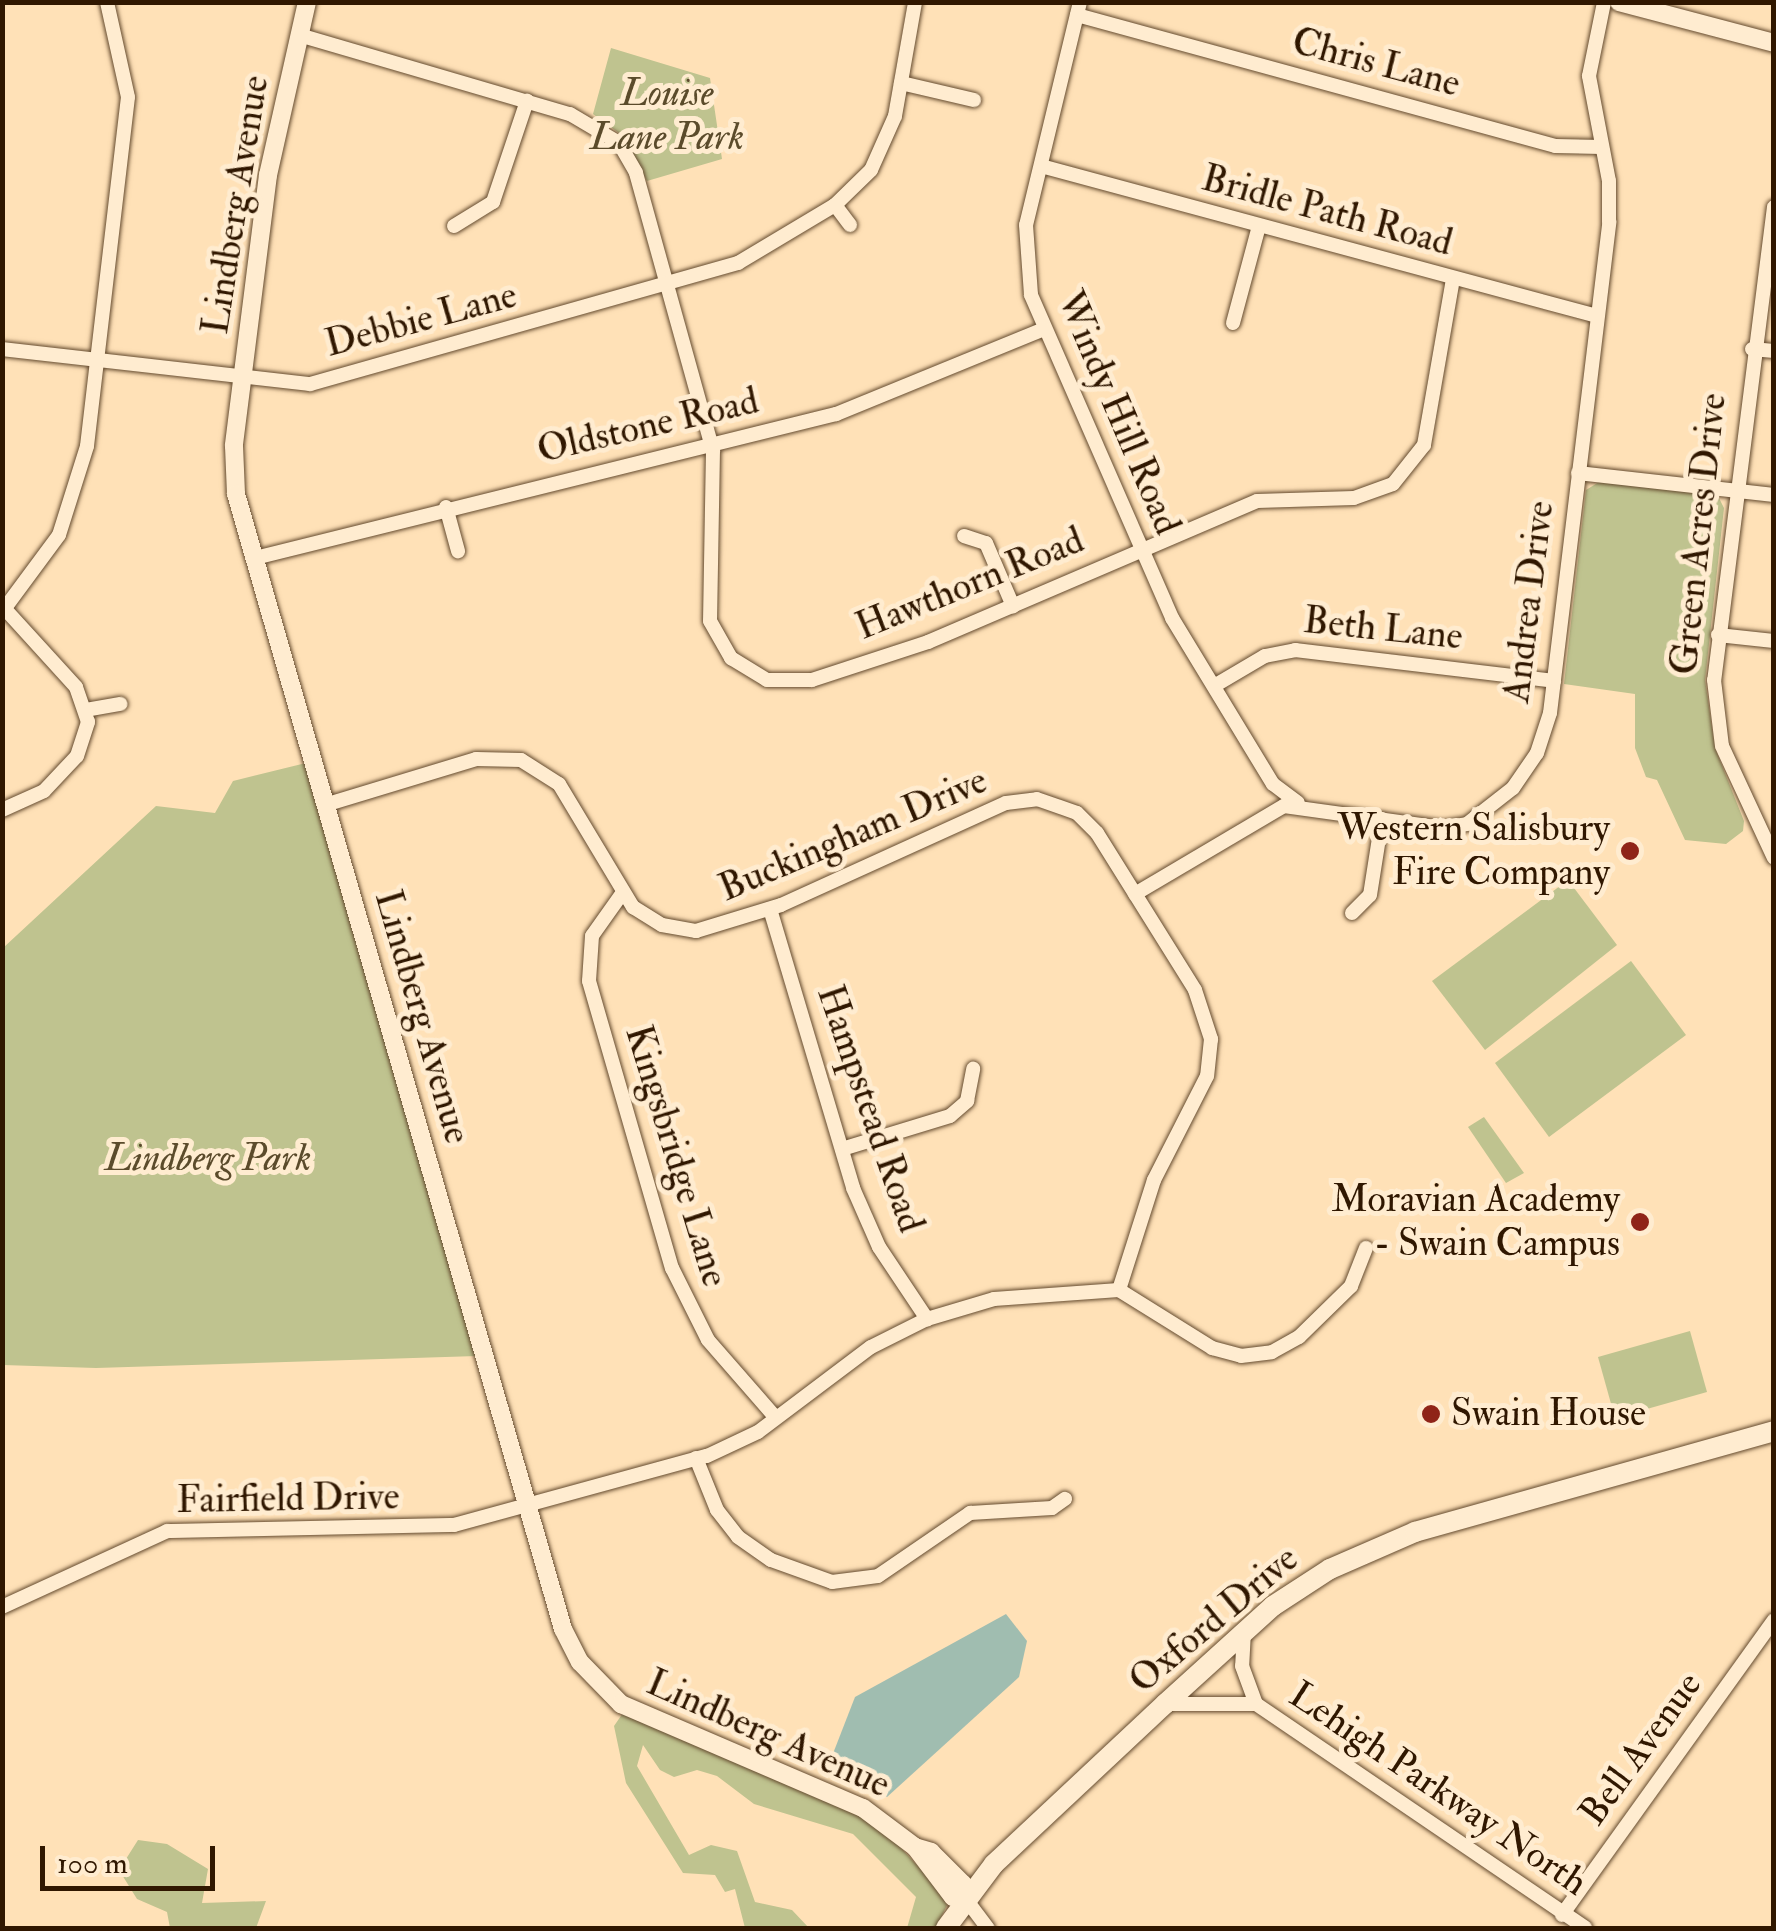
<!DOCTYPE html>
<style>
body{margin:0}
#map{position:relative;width:1776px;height:1931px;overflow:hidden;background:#ffe1b7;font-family:"IM FELL Double Pica",serif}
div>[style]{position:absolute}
.green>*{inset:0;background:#bfc38f}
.water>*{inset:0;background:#a0bdb0}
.roads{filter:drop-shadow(0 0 2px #644a2e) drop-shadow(0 0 2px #644a2e)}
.minor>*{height:14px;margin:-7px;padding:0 7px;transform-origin:7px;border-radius:7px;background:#ffecd0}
.tertiary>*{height:18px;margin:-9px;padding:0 9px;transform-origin:9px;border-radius:9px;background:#ffecd0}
.secondary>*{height:20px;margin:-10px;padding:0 10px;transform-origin:10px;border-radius:10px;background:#ffecd0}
.dots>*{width:28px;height:28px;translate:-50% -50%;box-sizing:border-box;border:5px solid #ffecd0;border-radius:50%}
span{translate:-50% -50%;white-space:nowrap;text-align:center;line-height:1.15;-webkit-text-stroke:10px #ffecd0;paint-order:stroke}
.street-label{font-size:38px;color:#301700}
.park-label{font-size:38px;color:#5b4b2b;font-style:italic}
.poi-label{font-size:38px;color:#301700}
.right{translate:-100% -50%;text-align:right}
.left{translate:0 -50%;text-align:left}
.frame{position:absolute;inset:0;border:5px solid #301700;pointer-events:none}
.scale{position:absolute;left:40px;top:1846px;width:175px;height:45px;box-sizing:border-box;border:5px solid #301700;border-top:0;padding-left:12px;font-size:30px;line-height:35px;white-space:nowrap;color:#301700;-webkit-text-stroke:8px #ffecd0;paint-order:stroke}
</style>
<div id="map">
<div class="green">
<i style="clip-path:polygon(611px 48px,710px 78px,722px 159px,647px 181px,623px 136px,593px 114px)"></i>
<i style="clip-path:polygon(1599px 482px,1704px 494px,1719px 498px,1724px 508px,1705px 680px,1715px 748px,1744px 821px,1743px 831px,1726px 844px,1685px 840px,1657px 780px,1646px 777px,1635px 748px,1635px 694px,1564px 684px,1586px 490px)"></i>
<i style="clip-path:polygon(310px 762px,477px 1356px,96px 1368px,3px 1365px,3px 948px,156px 806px,215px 813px,233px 781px)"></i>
<i style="clip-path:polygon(1568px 880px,1617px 945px,1485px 1050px,1432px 981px)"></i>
<i style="clip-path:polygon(1631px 961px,1686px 1035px,1549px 1137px,1495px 1063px)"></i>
<i style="clip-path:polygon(1484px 1117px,1524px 1173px,1506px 1183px,1468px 1127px)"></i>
<i style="clip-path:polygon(1690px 1331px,1707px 1392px,1615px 1418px,1598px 1357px)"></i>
<i style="clip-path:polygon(623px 1713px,877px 1822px,937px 1887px,947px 1905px,936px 1928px,907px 1928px,916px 1897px,853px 1834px,754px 1804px,717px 1776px,697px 1770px,674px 1777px,660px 1770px,643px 1745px,637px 1766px,689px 1855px,711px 1845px,737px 1851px,755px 1902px,792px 1910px,809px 1928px,745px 1928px,735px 1889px,725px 1892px,715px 1875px,683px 1873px,626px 1783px,614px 1726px)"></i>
<i style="clip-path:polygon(138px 1840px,167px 1844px,208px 1869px,202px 1903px,266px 1901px,256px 1928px,170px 1928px,167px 1912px,137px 1899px,119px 1870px)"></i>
</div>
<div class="water">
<i style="clip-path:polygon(1006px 1614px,1027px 1641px,1019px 1677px,887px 1797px,827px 1769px,855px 1697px)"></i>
</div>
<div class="roads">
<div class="minor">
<i style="left:1080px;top:2px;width:229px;rotate:103.6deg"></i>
<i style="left:1026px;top:225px;width:70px;rotate:85.9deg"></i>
<i style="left:1031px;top:295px;width:352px;rotate:66.4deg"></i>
<i style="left:1172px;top:618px;width:194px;rotate:58.7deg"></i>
<i style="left:1273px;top:784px;width:31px;rotate:37deg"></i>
<i style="left:1077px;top:15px;width:496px;rotate:15.3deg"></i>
<i style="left:1555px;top:146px;width:47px;rotate:1.2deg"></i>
<i style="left:299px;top:35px;width:282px;rotate:16.3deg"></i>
<i style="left:570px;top:114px;width:57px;rotate:30.6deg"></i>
<i style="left:619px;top:143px;width:34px;rotate:60deg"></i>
<i style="left:636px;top:173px;width:288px;rotate:74.5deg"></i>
<i style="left:713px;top:450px;width:171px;rotate:91deg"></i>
<i style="left:710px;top:621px;width:43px;rotate:60.4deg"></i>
<i style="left:731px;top:658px;width:42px;rotate:31.4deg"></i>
<i style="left:767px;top:680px;width:45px"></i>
<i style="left:812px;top:680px;width:122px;rotate:-18.1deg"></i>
<i style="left:928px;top:642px;width:358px;rotate:-23.2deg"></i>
<i style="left:1257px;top:501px;width:97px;rotate:-1.8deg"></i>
<i style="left:1354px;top:498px;width:41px;rotate:-19.7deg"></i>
<i style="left:1393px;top:484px;width:50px;rotate:-51.5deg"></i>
<i style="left:1424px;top:445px;width:169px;rotate:-80.1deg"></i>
<i style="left:901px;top:83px;width:75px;rotate:13.1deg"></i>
<i style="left:1041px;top:166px;width:576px;rotate:15.1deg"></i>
<i style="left:835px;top:205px;width:25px;rotate:53deg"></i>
<i style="left:1774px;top:207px;width:477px;rotate:97.2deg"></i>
<i style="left:1714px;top:680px;width:66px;rotate:83.1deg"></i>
<i style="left:1722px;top:746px;width:123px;rotate:65.1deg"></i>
<i style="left:454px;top:226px;width:46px;rotate:-31.6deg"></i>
<i style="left:493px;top:202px;width:107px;rotate:-71.4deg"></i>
<i style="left:1233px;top:323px;width:100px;rotate:-75deg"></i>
<i style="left:2px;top:349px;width:310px;rotate:6.5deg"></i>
<i style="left:310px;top:384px;width:445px;rotate:-15.8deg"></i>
<i style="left:738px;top:263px;width:113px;rotate:-30.9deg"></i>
<i style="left:835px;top:205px;width:50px;rotate:-44.2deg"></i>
<i style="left:871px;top:170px;width:59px;rotate:-66deg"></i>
<i style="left:895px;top:116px;width:116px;rotate:-80deg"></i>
<i style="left:1752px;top:349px;width:22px;rotate:5deg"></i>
<i style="left:1578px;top:473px;width:197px;rotate:6.4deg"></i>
<i style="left:446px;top:507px;width:46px;rotate:74.7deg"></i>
<i style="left:964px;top:536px;width:23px;rotate:18deg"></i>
<i style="left:986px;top:543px;width:69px;rotate:66.8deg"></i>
<i style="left:255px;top:558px;width:599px;rotate:-13.92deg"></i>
<i style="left:836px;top:414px;width:225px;rotate:-22.2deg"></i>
<i style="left:2px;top:612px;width:96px;rotate:-53.5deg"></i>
<i style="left:59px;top:535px;width:93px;rotate:-72.5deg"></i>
<i style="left:87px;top:446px;width:351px;rotate:-83.3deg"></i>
<i style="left:128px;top:97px;width:97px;rotate:-102.5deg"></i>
<i style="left:1718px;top:635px;width:56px;rotate:6.1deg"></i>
<i style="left:1214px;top:686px;width:59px;rotate:-30.5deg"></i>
<i style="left:1265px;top:656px;width:31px;rotate:-11deg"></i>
<i style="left:1295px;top:650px;width:261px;rotate:6.8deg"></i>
<i style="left:86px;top:710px;width:35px;rotate:-10deg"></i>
<i style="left:328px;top:804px;width:155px;rotate:-16.9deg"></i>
<i style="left:476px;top:759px;width:45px;rotate:1.3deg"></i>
<i style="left:521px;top:760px;width:45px;rotate:32.3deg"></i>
<i style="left:559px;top:784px;width:144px;rotate:59deg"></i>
<i style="left:633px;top:907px;width:34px;rotate:32deg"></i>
<i style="left:662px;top:925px;width:35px;rotate:10deg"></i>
<i style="left:696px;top:931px;width:89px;rotate:-17deg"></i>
<i style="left:781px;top:905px;width:247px;rotate:-24.4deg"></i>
<i style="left:1006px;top:803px;width:31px;rotate:-7deg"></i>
<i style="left:1037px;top:799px;width:42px;rotate:19.3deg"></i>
<i style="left:1077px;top:813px;width:28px;rotate:45deg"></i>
<i style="left:1097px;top:833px;width:185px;rotate:58deg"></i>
<i style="left:1195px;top:990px;width:52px;rotate:71.9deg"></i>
<i style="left:1211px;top:1039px;width:37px;rotate:96deg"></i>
<i style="left:1207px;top:1076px;width:117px;rotate:117deg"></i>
<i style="left:1154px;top:1180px;width:115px;rotate:107.7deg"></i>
<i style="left:2px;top:810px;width:46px;rotate:-24.3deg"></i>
<i style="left:44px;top:791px;width:48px;rotate:-46.7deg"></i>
<i style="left:77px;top:756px;width:36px;rotate:-72deg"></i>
<i style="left:88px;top:722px;width:37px;rotate:-109deg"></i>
<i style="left:76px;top:687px;width:105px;rotate:-132.3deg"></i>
<i style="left:1135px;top:894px;width:173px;rotate:-30.6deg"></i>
<i style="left:1284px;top:806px;width:160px;rotate:7.9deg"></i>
<i style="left:1442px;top:828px;width:25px;rotate:-9deg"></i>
<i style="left:1467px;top:824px;width:58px;rotate:-38deg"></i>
<i style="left:1513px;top:788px;width:42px;rotate:-55.6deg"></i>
<i style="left:1537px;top:753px;width:42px;rotate:-72deg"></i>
<i style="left:1550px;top:713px;width:495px;rotate:-83.1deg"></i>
<i style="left:1609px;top:222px;width:41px;rotate:-90deg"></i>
<i style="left:1609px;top:181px;width:107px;rotate:-100.8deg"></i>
<i style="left:1589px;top:76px;width:76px;rotate:-78.5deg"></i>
<i style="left:621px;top:895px;width:50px;rotate:125.3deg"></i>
<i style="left:592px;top:936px;width:45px;rotate:93.8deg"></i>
<i style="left:589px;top:981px;width:299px;rotate:73.9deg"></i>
<i style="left:672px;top:1268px;width:80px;rotate:63.4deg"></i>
<i style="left:708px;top:1340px;width:103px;rotate:48.9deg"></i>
<i style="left:770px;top:909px;width:291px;rotate:73.4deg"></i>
<i style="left:853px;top:1188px;width:64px;rotate:66.2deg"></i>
<i style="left:879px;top:1247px;width:87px;rotate:56.3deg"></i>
<i style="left:1352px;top:913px;width:25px;rotate:-45deg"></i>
<i style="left:1370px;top:895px;width:77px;rotate:-81deg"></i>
<i style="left:842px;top:1149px;width:113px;rotate:-17deg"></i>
<i style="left:950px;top:1116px;width:23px;rotate:-41deg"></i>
<i style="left:967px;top:1101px;width:33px;rotate:-79deg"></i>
<i style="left:696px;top:1458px;width:56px;rotate:68deg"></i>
<i style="left:717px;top:1510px;width:34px;rotate:52deg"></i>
<i style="left:738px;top:1537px;width:40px;rotate:34.9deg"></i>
<i style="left:771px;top:1560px;width:65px;rotate:19.8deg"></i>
<i style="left:832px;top:1582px;width:46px;rotate:-7.4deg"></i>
<i style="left:878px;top:1576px;width:112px;rotate:-34.4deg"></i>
<i style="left:970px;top:1513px;width:82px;rotate:-3.5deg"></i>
<i style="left:1052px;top:1508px;width:16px;rotate:-35deg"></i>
<i style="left:2px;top:1607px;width:182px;rotate:-24.7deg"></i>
<i style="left:167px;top:1531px;width:287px;rotate:-1.2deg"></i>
<i style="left:454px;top:1525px;width:262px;rotate:-15.3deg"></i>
<i style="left:707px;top:1456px;width:56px;rotate:-25.2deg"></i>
<i style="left:758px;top:1432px;width:141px;rotate:-37deg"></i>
<i style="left:871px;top:1347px;width:63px;rotate:-26.6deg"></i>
<i style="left:927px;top:1319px;width:70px;rotate:-16.6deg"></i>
<i style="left:994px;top:1299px;width:125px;rotate:-4.1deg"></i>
<i style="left:1119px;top:1290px;width:110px;rotate:31.9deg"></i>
<i style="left:1212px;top:1348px;width:30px;rotate:15deg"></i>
<i style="left:1241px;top:1356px;width:31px;rotate:-7deg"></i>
<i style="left:1272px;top:1352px;width:31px;rotate:-29deg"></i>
<i style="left:1299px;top:1337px;width:73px;rotate:-44.4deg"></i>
<i style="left:1351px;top:1286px;width:41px;rotate:-68.5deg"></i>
<i style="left:1244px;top:1631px;width:35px;rotate:93deg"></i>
<i style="left:1242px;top:1666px;width:40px;rotate:69.8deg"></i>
<i style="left:1256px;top:1704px;width:398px;rotate:34.2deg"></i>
<i style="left:1167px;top:1704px;width:89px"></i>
<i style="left:965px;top:1898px;width:38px;rotate:53deg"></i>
<i style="left:1562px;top:1915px;width:363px;rotate:-54.3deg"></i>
</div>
<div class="tertiary">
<i style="left:307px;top:2px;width:177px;rotate:102.7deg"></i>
<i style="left:268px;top:175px;width:273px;rotate:97.2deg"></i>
<i style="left:234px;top:446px;width:48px;rotate:87.6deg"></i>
<i style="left:236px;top:494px;width:1181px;rotate:73.93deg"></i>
<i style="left:563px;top:1629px;width:37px;rotate:63deg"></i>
<i style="left:580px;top:1662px;width:59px;rotate:45.7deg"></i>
<i style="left:621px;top:1704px;width:263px;rotate:23.3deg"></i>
<i style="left:863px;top:1808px;width:65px;rotate:36.9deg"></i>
<i style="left:1619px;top:2px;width:160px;rotate:14.8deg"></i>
<i style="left:915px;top:1847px;width:17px;rotate:17deg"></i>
<i style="left:931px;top:1852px;width:45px;rotate:45deg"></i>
<i style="left:963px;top:1884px;width:14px;rotate:82deg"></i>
<i style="left:965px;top:1898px;width:12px;rotate:-175deg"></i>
<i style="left:953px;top:1897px;width:63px;rotate:-127.2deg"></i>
</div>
<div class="secondary">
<i style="left:946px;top:1928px;width:80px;rotate:-53.1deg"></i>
<i style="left:994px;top:1864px;width:234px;rotate:-43.1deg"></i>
<i style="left:1165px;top:1704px;width:146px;rotate:-42.2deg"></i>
<i style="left:1273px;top:1606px;width:68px;rotate:-33deg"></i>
<i style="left:1330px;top:1569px;width:93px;rotate:-23.5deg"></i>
<i style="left:1415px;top:1532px;width:373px;rotate:-15.7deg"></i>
</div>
</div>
<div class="dots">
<i style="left:1630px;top:851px;background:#8f2418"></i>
<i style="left:1640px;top:1222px;background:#8f2418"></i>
<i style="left:1431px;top:1414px;background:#8f2418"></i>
</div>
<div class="street-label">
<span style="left:1376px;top:63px;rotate:15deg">Chris Lane</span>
<span style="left:236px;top:205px;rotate:-81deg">Lindberg Avenue</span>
<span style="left:1327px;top:211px;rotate:15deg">Bridle Path Road</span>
<span style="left:421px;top:320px;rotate:-15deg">Debbie Lane</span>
<span style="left:1118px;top:413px;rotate:67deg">Windy Hill Road</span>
<span style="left:648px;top:426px;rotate:-13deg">Oldstone Road</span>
<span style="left:1699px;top:534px;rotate:-84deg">Green Acres Drive</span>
<span style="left:970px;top:584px;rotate:-22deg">Hawthorn Road</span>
<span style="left:1529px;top:602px;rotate:-83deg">Andrea Drive</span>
<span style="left:1383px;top:629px;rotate:6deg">Beth Lane</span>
<span style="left:853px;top:835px;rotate:-23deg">Buckingham Drive</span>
<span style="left:422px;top:1017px;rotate:74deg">Lindberg Avenue</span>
<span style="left:870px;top:1109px;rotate:71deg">Hampstead Road</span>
<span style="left:676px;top:1156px;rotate:73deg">Kingsbridge Lane</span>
<span style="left:288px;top:1499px;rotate:-1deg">Fairfield Drive</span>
<span style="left:1214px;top:1620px;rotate:-40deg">Oxford Drive</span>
<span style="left:768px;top:1734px;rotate:24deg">Lindberg Avenue</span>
<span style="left:1641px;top:1749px;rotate:-54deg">Bell Avenue</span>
<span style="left:1438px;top:1789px;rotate:34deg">Lehigh Parkway North</span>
</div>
<div class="park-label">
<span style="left:667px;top:116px">Louise<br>Lane Park</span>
<span style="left:208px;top:1159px">Lindberg Park</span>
</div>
<div class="poi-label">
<span class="right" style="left:1610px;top:851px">Western Salisbury<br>Fire Company</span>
<span class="right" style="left:1620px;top:1222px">Moravian Academy<br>- Swain Campus</span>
<span class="left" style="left:1451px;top:1414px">Swain House</span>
</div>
<div class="frame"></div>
<div class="scale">100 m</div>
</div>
